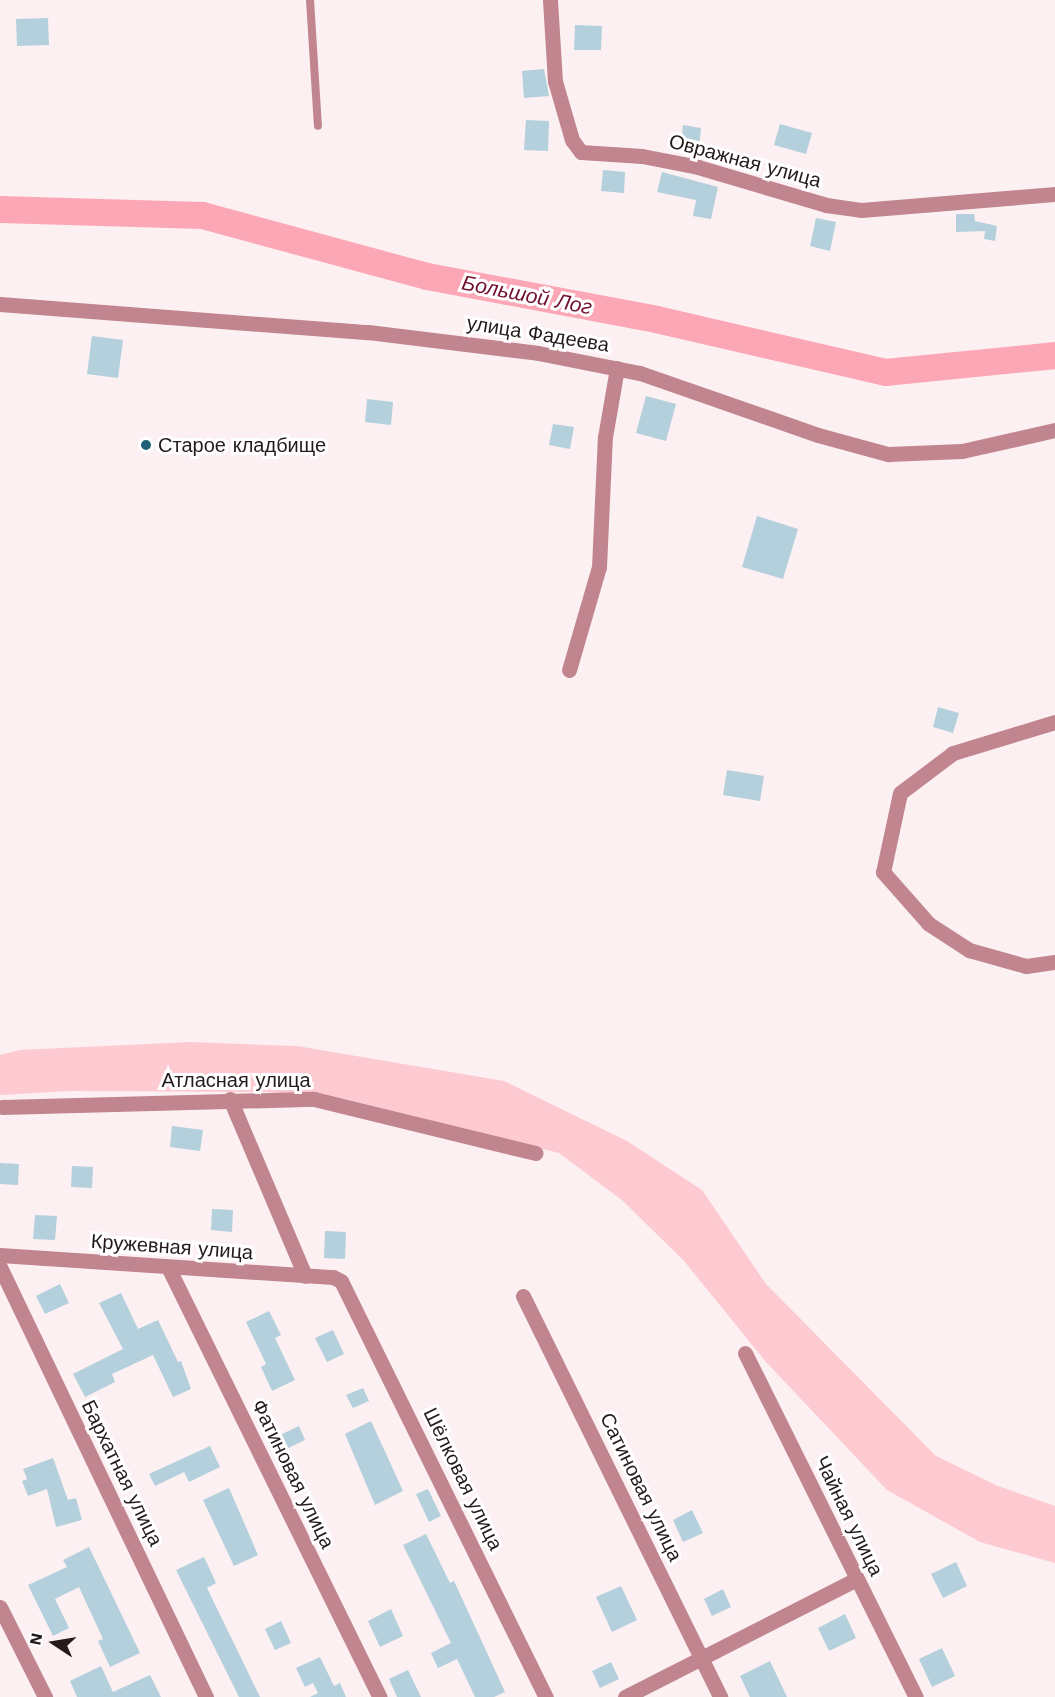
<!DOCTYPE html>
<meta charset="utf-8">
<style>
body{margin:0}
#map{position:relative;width:1055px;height:1697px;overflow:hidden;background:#fdf0f2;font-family:"Work Sans",sans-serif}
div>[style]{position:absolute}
.green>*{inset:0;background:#fdcad1}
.river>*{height:27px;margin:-13.5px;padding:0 13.5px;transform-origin:13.5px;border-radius:13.5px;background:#fca7b5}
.building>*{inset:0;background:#b3d0dc}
.service>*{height:8px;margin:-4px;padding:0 4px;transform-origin:4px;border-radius:4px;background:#c0858e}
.minor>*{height:15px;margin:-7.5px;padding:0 7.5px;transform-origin:7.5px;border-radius:7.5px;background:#c0858e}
.tertiary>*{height:15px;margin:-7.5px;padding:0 7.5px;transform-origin:7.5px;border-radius:7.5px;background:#c0858e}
.dots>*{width:16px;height:16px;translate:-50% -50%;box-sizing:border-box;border:3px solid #fff;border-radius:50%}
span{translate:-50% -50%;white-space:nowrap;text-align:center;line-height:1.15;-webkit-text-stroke:6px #fff;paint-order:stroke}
.street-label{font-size:20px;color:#251a1c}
.poi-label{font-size:20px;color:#251a1c}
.left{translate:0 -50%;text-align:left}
.water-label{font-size:21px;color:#710f2e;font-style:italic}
.north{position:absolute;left:24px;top:1613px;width:60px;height:60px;-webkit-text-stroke:4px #fff;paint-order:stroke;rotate:282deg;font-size:16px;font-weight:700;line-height:24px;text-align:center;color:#251a1c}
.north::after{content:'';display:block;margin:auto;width:21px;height:27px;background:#251a1c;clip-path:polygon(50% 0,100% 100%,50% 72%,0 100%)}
</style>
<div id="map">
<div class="green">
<i style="clip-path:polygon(190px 1042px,297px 1046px,504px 1081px,627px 1141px,702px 1190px,766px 1284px,936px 1456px,998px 1486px,1055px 1506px,1055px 1563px,980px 1542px,887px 1490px,766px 1362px,684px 1261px,623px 1201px,559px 1153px,341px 1098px,265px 1092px,71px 1091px,0 1095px,0 1055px,20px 1050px)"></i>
</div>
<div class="river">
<i style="left:0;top:209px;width:202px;rotate:1.7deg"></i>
<i style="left:202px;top:215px;width:233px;rotate:15.2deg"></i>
<i style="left:427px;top:276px;width:233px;rotate:10.6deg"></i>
<i style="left:656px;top:319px;width:235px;rotate:13deg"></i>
<i style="left:885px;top:372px;width:171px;rotate:-5.7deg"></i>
</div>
<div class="building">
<i style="clip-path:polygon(48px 18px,49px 45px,17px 46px,16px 19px)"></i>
<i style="clip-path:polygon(575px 25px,602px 26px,601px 50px,574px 50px)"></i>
<i style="clip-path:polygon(544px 69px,549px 96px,524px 98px,522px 71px)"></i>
<i style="clip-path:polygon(526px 120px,549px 121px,548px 151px,524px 150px)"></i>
<i style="clip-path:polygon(780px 124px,812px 133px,806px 154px,774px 145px)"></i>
<i style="clip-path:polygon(683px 125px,701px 128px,699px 148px,681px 146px)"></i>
<i style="clip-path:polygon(603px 170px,625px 172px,624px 193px,601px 191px)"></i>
<i style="clip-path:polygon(662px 172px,718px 187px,711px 219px,693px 216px,696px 200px,657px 192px)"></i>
<i style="clip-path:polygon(956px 214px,974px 214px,975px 221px,997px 226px,995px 241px,984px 239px,985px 231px,956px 232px)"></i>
<i style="clip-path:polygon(816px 218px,836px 222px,830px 251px,810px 246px)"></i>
<i style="clip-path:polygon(92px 336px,123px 340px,118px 378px,87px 374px)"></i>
<i style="clip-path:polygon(646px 396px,676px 404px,666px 441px,636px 433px)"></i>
<i style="clip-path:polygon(367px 399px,393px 402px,391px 425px,365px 422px)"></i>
<i style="clip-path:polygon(553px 424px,574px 427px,570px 449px,549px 445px)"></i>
<i style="clip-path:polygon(757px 516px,798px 529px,783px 579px,742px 567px)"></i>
<i style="clip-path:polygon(938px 707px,959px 713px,953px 733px,933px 727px)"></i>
<i style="clip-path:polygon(727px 770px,764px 776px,760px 801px,723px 795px)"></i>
<i style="clip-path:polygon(172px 1126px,203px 1130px,200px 1151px,170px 1147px)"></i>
<i style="clip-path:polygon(0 1163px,19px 1164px,18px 1185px,0 1184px)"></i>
<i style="clip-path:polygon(72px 1166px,93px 1167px,92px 1188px,71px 1187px)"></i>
<i style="clip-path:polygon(212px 1209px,233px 1210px,232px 1232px,211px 1230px)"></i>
<i style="clip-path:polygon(35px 1215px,57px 1216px,55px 1240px,33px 1239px)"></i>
<i style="clip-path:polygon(325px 1231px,346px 1232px,345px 1259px,324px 1258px)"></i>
<i style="clip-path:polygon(60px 1284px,69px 1303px,45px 1314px,36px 1296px)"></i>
<i style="clip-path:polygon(121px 1293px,138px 1329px,158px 1320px,178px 1362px,181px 1361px,191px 1389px,173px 1397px,153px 1355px,112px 1374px,115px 1382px,85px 1397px,73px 1374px,123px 1349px,99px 1303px)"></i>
<i style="clip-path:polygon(269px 1311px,281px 1335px,275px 1338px,295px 1380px,272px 1391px,261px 1367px,266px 1364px,246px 1322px)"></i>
<i style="clip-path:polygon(333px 1330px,344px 1354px,327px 1362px,315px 1338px)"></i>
<i style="clip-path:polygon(363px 1388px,369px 1401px,353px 1408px,346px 1395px)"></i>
<i style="clip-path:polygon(371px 1421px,403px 1491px,375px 1505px,345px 1434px)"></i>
<i style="clip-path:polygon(299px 1426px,305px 1440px,282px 1451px,276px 1437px)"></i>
<i style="clip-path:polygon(210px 1446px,220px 1467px,189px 1482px,184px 1472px,155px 1486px,149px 1474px)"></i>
<i style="clip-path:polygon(53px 1458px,68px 1500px,76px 1498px,82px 1520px,56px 1527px,47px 1489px,28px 1496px,22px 1481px,27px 1479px,23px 1469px)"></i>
<i style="clip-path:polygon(229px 1488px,258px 1555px,234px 1566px,203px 1500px)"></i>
<i style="clip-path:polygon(428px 1489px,441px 1516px,429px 1522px,416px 1494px)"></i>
<i style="clip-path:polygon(692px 1510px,703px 1533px,683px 1542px,673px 1520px)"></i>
<i style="clip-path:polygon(426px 1534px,450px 1583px,454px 1581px,505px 1692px,494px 1697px,475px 1697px,457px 1659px,438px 1668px,431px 1653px,451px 1643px,403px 1545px)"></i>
<i style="clip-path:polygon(89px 1547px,140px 1653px,110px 1667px,98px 1641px,103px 1639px,79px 1587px,55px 1599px,69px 1628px,53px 1636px,28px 1585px,67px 1567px,63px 1560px)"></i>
<i style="clip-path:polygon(204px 1557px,216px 1583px,207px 1588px,260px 1697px,239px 1697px,176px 1570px)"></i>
<i style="clip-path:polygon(956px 1562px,967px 1586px,943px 1598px,931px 1574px)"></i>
<i style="clip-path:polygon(621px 1586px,637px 1620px,612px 1632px,596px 1597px)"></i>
<i style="clip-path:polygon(723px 1589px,731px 1607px,712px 1616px,704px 1599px)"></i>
<i style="clip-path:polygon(391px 1609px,403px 1636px,380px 1647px,368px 1621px)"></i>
<i style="clip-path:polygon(845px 1614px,856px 1638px,829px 1651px,818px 1628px)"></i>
<i style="clip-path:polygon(281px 1621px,291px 1643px,275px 1650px,265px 1629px)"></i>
<i style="clip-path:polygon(942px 1648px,955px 1676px,932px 1687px,919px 1659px)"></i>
<i style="clip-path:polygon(320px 1657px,334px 1686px,340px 1683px,346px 1697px,310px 1697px,318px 1693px,313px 1683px,305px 1687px,296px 1668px)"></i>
<i style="clip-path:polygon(770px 1661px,787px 1697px,750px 1697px,740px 1676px)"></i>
<i style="clip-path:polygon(611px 1662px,619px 1679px,600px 1688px,592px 1671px)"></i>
<i style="clip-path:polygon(101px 1666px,113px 1692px,150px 1675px,161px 1697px,77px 1697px,70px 1681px)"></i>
<i style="clip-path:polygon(408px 1670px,421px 1697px,397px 1697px,389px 1679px)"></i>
</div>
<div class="service">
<i style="left:310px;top:0;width:126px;rotate:86.4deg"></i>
</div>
<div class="minor">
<i style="left:550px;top:0;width:81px;rotate:86.5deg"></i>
<i style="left:555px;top:81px;width:61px;rotate:73.9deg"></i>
<i style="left:572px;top:140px;width:15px;rotate:53deg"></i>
<i style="left:581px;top:152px;width:61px;rotate:3.8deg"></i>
<i style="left:642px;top:156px;width:57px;rotate:11.1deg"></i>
<i style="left:698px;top:167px;width:134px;rotate:16.5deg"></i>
<i style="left:826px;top:205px;width:35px;rotate:8deg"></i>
<i style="left:861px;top:210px;width:195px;rotate:-4.7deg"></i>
<i style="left:569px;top:670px;width:107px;rotate:-73.8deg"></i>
<i style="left:599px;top:567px;width:130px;rotate:-87.4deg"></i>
<i style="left:605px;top:437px;width:70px;rotate:-80.1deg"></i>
<i style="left:1055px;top:722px;width:107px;rotate:163.1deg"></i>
<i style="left:953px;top:753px;width:66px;rotate:143deg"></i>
<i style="left:900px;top:793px;width:81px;rotate:102.1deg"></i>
<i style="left:883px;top:872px;width:69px;rotate:48.5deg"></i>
<i style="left:929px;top:924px;width:48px;rotate:33deg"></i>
<i style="left:969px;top:950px;width:59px;rotate:15.7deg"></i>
<i style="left:1026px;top:966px;width:29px;rotate:-8deg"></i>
<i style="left:230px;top:1099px;width:192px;rotate:67deg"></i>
<i style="left:2px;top:1107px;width:312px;rotate:-1.5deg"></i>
<i style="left:314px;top:1099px;width:228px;rotate:13.7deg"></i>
<i style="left:0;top:1255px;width:334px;rotate:3.8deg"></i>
<i style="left:333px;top:1277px;width:9px;rotate:27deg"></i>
<i style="left:341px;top:1281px;width:464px;rotate:63.8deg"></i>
<i style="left:0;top:1267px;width:477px;rotate:64.4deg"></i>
<i style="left:169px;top:1269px;width:477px;rotate:63.8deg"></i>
<i style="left:523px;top:1296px;width:447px;rotate:63.8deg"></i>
<i style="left:745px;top:1353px;width:384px;rotate:63.6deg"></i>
<i style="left:0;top:1607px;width:101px;rotate:63.4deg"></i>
<i style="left:625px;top:1697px;width:260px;rotate:-27deg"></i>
</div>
<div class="tertiary">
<i style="left:0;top:304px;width:369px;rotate:4.4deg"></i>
<i style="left:368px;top:332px;width:171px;rotate:7deg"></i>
<i style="left:538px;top:353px;width:104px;rotate:11.1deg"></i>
<i style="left:640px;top:373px;width:188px;rotate:19.2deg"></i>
<i style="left:818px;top:435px;width:73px;rotate:15.2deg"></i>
<i style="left:888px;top:454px;width:74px;rotate:-2.3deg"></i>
<i style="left:962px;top:451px;width:95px;rotate:-12.7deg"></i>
</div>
<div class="dots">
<i style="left:146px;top:445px;background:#226077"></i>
</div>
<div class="street-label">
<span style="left:745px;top:161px;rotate:15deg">Овражная улица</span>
<span style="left:538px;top:334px;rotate:9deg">улица Фадеева</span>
<span style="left:236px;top:1080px">Атласная улица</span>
<span style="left:172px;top:1247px;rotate:4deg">Кружевная улица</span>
<span style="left:122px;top:1473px;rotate:64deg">Бархатная улица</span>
<span style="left:293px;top:1474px;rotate:64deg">Фатиновая улица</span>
<span style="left:463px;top:1479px;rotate:64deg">Шёлковая улица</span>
<span style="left:641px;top:1487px;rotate:64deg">Сатиновая улица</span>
<span style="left:849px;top:1516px;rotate:64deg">Чайная улица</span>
</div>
<div class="poi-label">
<span class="left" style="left:158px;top:445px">Старое кладбище</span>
</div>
<div class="water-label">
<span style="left:527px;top:295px;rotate:11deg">Большой Лог</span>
</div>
<div class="north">N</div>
</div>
